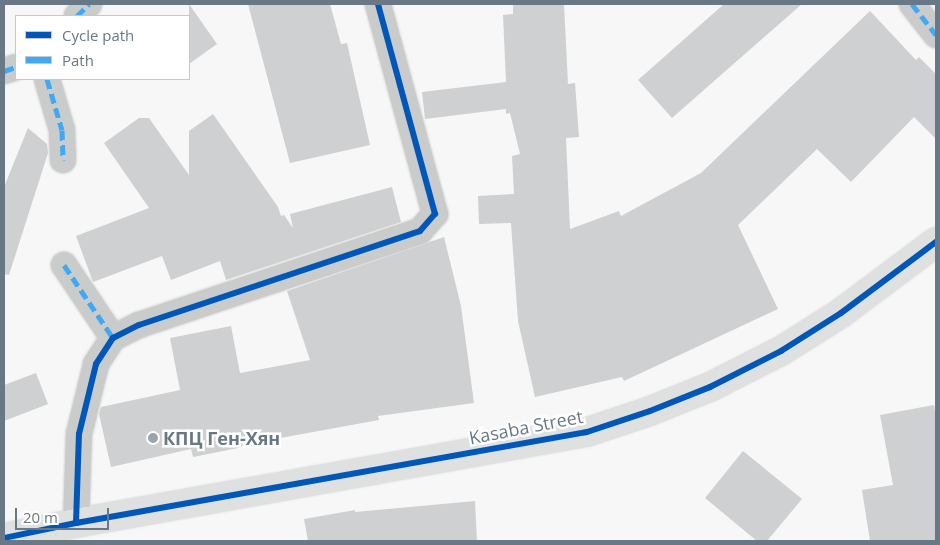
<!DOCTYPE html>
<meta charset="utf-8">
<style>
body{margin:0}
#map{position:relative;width:940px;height:545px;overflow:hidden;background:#f7f7f7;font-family:"Open Sans",sans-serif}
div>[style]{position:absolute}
.building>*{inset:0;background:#ced0d1}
.roads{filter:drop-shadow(0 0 1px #d4d5d6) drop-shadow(0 0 1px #d4d5d6)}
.street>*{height:26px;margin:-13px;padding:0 13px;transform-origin:13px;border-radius:13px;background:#cacccc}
.secondary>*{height:28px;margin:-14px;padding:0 14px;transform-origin:14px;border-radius:14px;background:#dfe0e0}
.quiet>*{height:5px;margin-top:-2.5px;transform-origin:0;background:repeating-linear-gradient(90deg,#3fa9f5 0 10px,transparent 0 15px)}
.cycleway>*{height:6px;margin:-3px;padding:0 3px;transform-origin:3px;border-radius:3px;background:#0057b8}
.dots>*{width:14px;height:14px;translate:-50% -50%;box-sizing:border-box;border:2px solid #fff;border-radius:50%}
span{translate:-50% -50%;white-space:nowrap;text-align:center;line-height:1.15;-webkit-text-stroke:5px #fff;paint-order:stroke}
.street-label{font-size:18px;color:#687886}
.poi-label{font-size:18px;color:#687886;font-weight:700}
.left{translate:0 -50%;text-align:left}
.frame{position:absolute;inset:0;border:5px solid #687886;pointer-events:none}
.legend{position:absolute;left:15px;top:15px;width:175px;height:65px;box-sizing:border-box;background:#fff;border:1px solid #c3c9cf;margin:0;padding:6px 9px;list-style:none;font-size:15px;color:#687886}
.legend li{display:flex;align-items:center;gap:10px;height:25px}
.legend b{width:25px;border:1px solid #c3c9cf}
.scale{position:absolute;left:15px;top:508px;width:94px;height:22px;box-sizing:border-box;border:2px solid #687886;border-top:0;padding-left:6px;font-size:15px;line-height:18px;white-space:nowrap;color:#687886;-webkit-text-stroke:4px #fff;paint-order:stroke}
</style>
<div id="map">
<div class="building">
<i style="clip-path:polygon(189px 4px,217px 44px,189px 64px)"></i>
<i style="clip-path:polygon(248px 4px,330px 4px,341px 44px,347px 43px,370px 145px,290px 163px)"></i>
<i style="clip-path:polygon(513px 4px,564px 4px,568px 84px,575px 83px,579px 137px,566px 138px,570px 229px,619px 211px,621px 216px,701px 173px,870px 11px,916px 60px,919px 57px,936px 74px,936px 139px,914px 117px,851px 182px,817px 149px,738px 225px,778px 309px,624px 381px,622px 377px,535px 397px,518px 321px,511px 223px,479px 224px,478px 196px,514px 194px,512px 156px,520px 154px,510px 113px,506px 114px,506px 109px,425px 119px,422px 92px,506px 82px,503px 15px,513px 14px)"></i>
<i style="clip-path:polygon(724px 4px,802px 4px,672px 118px,638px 80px)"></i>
<i style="clip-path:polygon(213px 114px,278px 207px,281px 216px,284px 215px,293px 228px,290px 214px,392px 187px,401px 222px,226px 280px,220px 261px,171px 280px,162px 256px,93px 282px,76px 236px,149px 208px,104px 143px,139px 118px,149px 118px,189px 175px,189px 131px)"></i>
<i style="clip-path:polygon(28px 128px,47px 144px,48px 153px,9px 275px,4px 274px,4px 187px)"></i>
<i style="clip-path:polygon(444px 237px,461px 306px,474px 403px,378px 416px,379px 420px,253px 443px,253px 445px,193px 457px,191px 449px,111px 467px,99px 414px,101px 407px,180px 390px,170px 338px,231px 326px,240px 373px,310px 360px,287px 291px)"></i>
<i style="clip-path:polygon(36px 373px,48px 404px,4px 421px,4px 385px)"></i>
<i style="clip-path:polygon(934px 405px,936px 418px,936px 541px,870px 541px,862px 490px,893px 485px,880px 415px)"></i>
<i style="clip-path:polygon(743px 451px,802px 499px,767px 541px,757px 541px,705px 498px)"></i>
<i style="clip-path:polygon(475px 501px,477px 541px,308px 541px,304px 519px,355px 510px,355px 512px)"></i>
</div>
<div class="roads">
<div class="street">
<i style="left:912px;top:4px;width:39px;rotate:52deg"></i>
<i style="left:77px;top:16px;width:17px;rotate:-45deg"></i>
<i style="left:4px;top:71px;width:13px;rotate:-18deg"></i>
<i style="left:47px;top:79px;width:53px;rotate:73.6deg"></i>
<i style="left:62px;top:130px;width:30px;rotate:88deg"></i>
<i style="left:64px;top:265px;width:88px;rotate:56.1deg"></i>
<i style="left:76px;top:523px;width:89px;rotate:-88.1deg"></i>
<i style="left:79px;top:434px;width:72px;rotate:-76.3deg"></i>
<i style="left:96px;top:364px;width:31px;rotate:-57deg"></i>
<i style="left:113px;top:338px;width:29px;rotate:-27deg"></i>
<i style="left:139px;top:325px;width:296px;rotate:-18.5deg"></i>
<i style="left:420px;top:231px;width:23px;rotate:-49deg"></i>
<i style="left:435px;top:214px;width:218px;rotate:-105.2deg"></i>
</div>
<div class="secondary">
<i style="left:4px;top:538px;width:74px;rotate:-11.8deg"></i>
<i style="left:76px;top:523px;width:519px;rotate:-10.1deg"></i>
<i style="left:587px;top:432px;width:66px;rotate:-18.4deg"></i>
<i style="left:650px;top:411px;width:65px;rotate:-21.8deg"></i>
<i style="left:710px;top:387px;width:80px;rotate:-26.9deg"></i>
<i style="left:781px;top:351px;width:71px;rotate:-32.3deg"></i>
<i style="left:841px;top:313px;width:119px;rotate:-36.8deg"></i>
</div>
</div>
<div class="quiet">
<i style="left:912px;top:4px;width:39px;rotate:52deg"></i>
<i style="left:77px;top:16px;width:17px;rotate:-45deg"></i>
<i style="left:4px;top:71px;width:13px;rotate:-18deg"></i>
<i style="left:47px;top:79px;width:53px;rotate:73.6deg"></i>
<i style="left:62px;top:130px;width:30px;rotate:88deg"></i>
<i style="left:64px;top:265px;width:88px;rotate:56.1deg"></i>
</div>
<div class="cycleway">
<i style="left:76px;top:523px;width:89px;rotate:-88.1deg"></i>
<i style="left:79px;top:434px;width:72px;rotate:-76.3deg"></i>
<i style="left:96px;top:364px;width:31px;rotate:-57deg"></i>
<i style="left:113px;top:338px;width:29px;rotate:-27deg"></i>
<i style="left:139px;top:325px;width:296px;rotate:-18.5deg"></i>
<i style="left:420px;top:231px;width:23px;rotate:-49deg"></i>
<i style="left:435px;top:214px;width:218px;rotate:-105.2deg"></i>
<i style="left:4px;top:538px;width:74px;rotate:-11.8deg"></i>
<i style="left:76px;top:523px;width:519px;rotate:-10.1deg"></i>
<i style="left:587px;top:432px;width:66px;rotate:-18.4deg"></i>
<i style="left:650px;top:411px;width:65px;rotate:-21.8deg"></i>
<i style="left:710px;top:387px;width:80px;rotate:-26.9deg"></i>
<i style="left:781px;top:351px;width:71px;rotate:-32.3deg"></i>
<i style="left:841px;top:313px;width:119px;rotate:-36.8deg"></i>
</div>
<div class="dots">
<i style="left:153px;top:438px;background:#9aa4ae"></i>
</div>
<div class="street-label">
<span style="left:526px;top:427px;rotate:-11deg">Kasaba Street</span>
</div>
<div class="poi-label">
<span class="left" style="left:163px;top:438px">КПЦ Ген-Хян</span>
</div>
<div class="frame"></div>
<ul class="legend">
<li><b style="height:6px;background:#0057b8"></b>Cycle path</li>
<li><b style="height:6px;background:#3fa9f5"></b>Path</li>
</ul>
<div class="scale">20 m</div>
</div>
